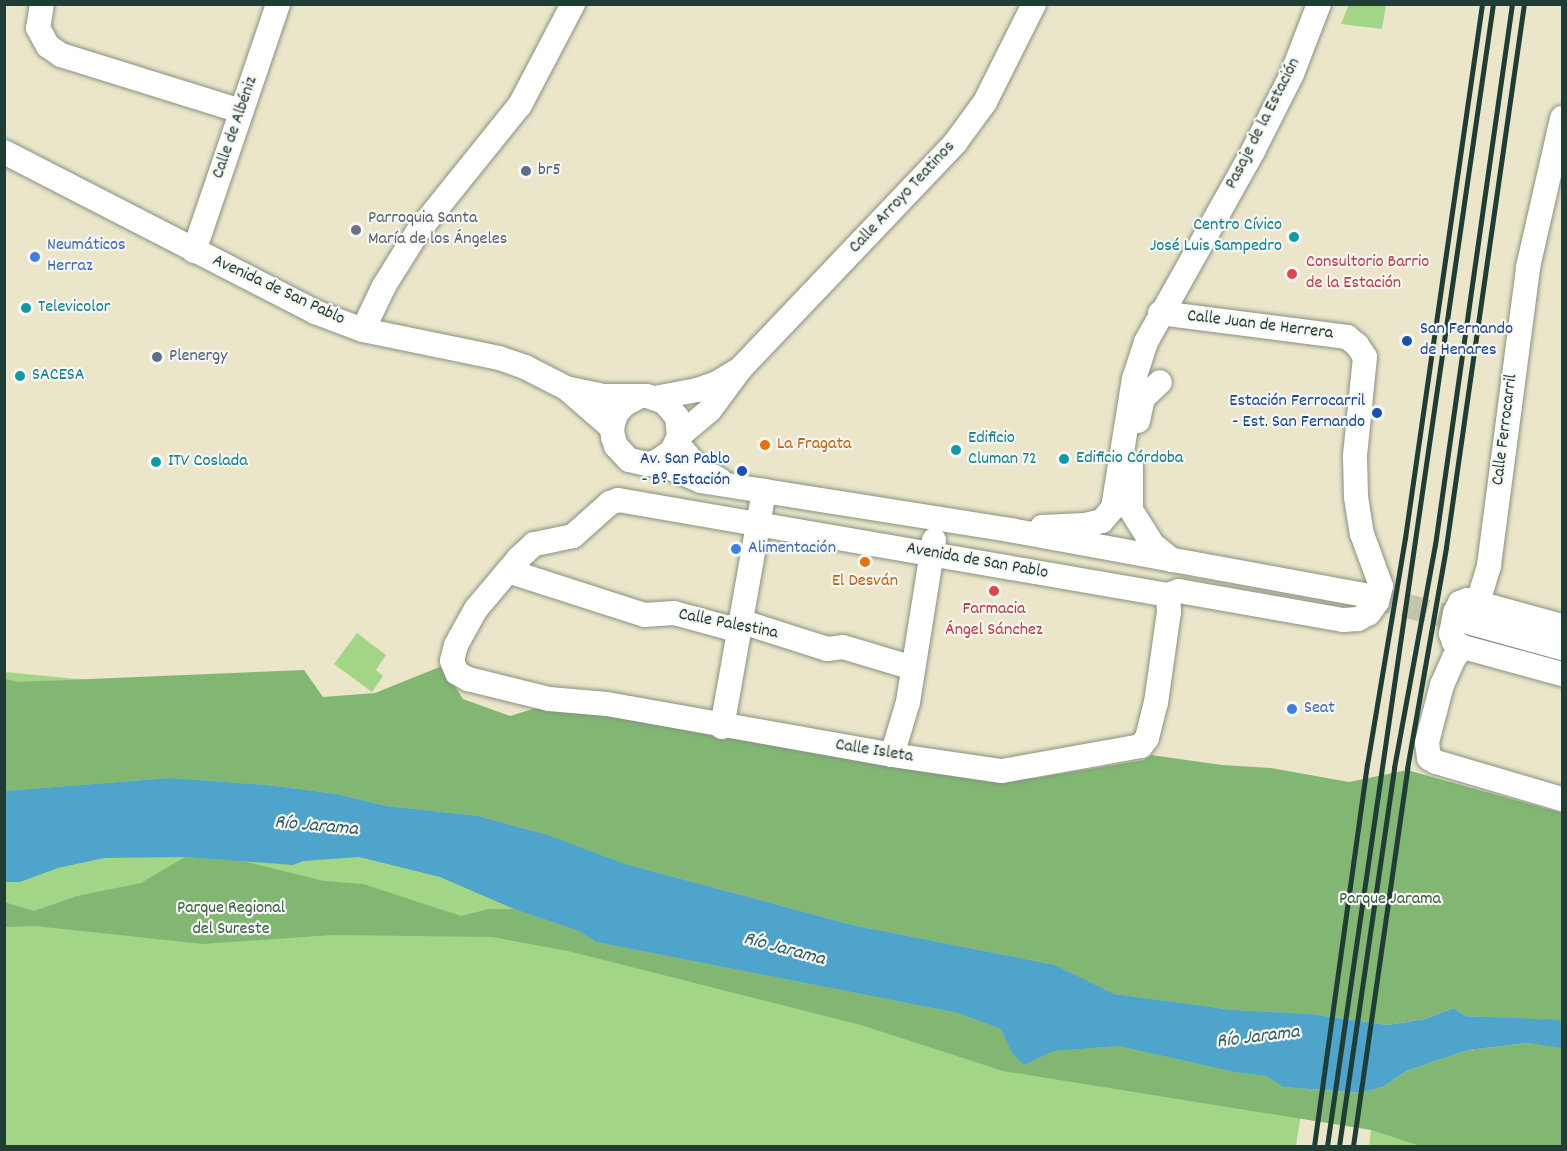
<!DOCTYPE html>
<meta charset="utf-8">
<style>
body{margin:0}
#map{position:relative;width:1567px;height:1151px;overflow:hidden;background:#ebe6ca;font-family:Dekko,sans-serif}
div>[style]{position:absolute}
.green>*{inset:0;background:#a2d686}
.forest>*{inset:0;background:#81b773}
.water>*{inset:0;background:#4ea4ca}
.minor-tunnel>*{height:24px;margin-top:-12px;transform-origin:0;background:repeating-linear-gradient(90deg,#c2c4ac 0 24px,transparent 0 36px)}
.roads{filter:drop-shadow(0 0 2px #85927f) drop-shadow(0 0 2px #85927f)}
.minor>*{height:24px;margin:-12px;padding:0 12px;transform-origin:12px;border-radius:12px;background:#fff}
.rail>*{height:4.5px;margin:-2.25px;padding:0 2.25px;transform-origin:2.25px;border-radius:2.25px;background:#1f3d34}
.dots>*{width:16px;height:16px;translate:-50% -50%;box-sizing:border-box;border:3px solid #f6f6f2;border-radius:50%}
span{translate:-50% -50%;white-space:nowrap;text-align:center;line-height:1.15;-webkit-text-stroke:4.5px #f6f6f2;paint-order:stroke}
.street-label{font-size:18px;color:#1f3d34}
.service-label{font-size:18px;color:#4e5e75}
.left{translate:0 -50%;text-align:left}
.worship-label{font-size:18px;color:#5b616d}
.culture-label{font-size:18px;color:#0d838f}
.right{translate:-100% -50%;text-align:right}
.shop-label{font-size:18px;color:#366cbe}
.health-label{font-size:18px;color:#be3a42}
.transit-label{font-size:18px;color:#164399}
.food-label{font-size:18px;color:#c56008}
.park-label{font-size:18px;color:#395c44}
.water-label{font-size:20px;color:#2d5c61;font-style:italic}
.frame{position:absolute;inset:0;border:6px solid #1f3d34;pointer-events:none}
</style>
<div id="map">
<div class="green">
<i style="clip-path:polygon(1349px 4px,1386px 5px,1382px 29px,1341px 24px)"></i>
<i style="clip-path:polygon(357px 633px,386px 655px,376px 670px,383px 676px,372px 692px,334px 664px)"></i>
<i style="clip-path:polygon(5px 672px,611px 731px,1347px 812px,1296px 1146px,5px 1146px)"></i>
<i style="clip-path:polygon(1371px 1130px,1419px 1146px,1369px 1146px)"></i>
</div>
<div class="forest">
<i style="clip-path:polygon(442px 666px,463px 699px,510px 716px,549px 704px,892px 765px,1029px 779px,1144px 760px,1151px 755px,1222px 765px,1271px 768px,1349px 782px,1407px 770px,1562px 813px,1562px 1021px,1465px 1016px,1454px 1008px,1425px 1019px,1388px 1025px,1311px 1014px,1233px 1010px,1114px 994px,1055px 965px,852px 925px,625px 864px,548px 835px,478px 816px,386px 806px,337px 794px,267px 785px,170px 778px,5px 791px,5px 679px,19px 682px,304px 670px,323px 697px,375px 693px)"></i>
<i style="clip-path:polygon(185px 857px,243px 861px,324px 881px,363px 884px,461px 916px,489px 909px,514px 909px,579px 931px,596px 942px,958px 1013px,1001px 1029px,1012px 1053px,1024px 1065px,1054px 1051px,1119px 1046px,1234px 1072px,1268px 1076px,1283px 1087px,1361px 1093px,1383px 1087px,1406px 1071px,1468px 1050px,1529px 1043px,1557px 1046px,1562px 1048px,1562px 1146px,1419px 1146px,1371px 1130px,1003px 1071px,861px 1025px,568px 951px,492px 937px,332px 935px,203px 944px,35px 926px,5px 927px,4px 902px,34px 911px,77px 896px,141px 883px)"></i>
</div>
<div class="water">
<i style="clip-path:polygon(170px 778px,267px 785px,337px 794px,386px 806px,478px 816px,548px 835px,625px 864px,852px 925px,1055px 965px,1114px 994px,1233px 1010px,1311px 1014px,1388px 1025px,1425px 1019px,1454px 1008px,1465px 1016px,1558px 1020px,1562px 1021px,1562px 1048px,1529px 1043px,1468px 1050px,1406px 1071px,1383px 1087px,1361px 1093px,1283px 1087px,1267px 1076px,1234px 1072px,1119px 1046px,1054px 1051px,1024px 1065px,1012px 1053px,1001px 1029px,958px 1013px,596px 942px,579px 931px,514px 909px,440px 877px,359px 857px,303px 861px,293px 865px,185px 857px,104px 858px,58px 868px,20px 882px,5px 882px,5px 791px)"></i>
</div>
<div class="minor-tunnel">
<i style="left:1369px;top:596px;width:98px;rotate:14.7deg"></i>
</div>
<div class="roads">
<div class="minor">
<i style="left:42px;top:4px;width:24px;rotate:99deg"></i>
<i style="left:38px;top:28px;width:21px;rotate:61deg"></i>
<i style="left:48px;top:46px;width:16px;rotate:35deg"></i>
<i style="left:61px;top:55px;width:189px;rotate:17.3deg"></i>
<i style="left:4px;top:152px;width:350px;rotate:27.2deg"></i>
<i style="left:315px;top:312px;width:51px;rotate:20.6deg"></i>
<i style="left:363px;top:330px;width:139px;rotate:11.6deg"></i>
<i style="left:499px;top:358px;width:28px;rotate:19deg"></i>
<i style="left:525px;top:367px;width:46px;rotate:27.1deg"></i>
<i style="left:566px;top:388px;width:61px;rotate:41deg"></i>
<i style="left:194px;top:251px;width:261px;rotate:-71.2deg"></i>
<i style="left:1160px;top:313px;width:189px;rotate:7.3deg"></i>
<i style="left:1347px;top:337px;width:13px;rotate:39deg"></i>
<i style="left:1357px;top:345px;width:14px;rotate:56deg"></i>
<i style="left:1365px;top:357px;width:100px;rotate:95.8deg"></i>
<i style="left:1355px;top:456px;width:41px;rotate:88.6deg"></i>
<i style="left:1356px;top:497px;width:37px;rotate:81deg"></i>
<i style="left:1362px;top:534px;width:55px;rotate:69.9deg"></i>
<i style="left:1381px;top:586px;width:16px;rotate:104deg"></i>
<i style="left:1377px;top:602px;width:14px;rotate:126deg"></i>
<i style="left:1369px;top:613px;width:13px;rotate:151deg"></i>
<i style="left:1358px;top:619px;width:15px;rotate:176deg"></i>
<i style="left:1343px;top:620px;width:167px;rotate:-170deg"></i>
<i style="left:1179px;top:591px;width:12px;rotate:160deg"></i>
<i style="left:1168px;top:595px;width:558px;rotate:-170.2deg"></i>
<i style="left:618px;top:500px;width:9px;rotate:159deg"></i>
<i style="left:610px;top:503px;width:50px;rotate:138.3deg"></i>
<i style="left:573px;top:536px;width:40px;rotate:168deg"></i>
<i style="left:534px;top:544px;width:21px;rotate:137deg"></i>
<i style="left:519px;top:558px;width:67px;rotate:130.1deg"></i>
<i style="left:476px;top:609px;width:41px;rotate:119.1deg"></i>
<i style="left:456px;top:645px;width:16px;rotate:104deg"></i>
<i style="left:452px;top:661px;width:13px;rotate:67deg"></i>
<i style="left:457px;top:673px;width:13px;rotate:29deg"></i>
<i style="left:468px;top:679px;width:83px;rotate:13.9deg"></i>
<i style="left:549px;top:699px;width:58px;rotate:4.9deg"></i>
<i style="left:607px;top:704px;width:290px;rotate:10.1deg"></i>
<i style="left:892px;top:755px;width:111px;rotate:8.3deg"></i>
<i style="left:1002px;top:771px;width:141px;rotate:-10.2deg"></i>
<i style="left:1141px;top:746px;width:10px;rotate:-53deg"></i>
<i style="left:1147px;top:738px;width:36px;rotate:-76deg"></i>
<i style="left:1156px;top:703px;width:92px;rotate:-81.9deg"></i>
<i style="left:1169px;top:612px;width:17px;rotate:-93deg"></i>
<i style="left:363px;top:330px;width:49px;rotate:-64.5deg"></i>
<i style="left:384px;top:286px;width:62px;rotate:-58.1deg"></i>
<i style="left:417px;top:233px;width:164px;rotate:-51.2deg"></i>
<i style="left:520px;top:105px;width:114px;rotate:-62.3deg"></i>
<i style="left:570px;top:389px;width:33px;rotate:12deg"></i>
<i style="left:602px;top:396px;width:45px"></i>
<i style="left:647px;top:396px;width:18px;rotate:19deg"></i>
<i style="left:664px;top:402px;width:20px;rotate:49deg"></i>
<i style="left:677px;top:417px;width:19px;rotate:84deg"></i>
<i style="left:679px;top:436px;width:17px;rotate:115deg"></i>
<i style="left:672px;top:451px;width:19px;rotate:145deg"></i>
<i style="left:656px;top:462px;width:9px;rotate:167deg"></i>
<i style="left:647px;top:464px;width:18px;rotate:-167deg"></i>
<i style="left:629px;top:460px;width:19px;rotate:-133deg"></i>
<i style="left:616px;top:446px;width:9px;rotate:-108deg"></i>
<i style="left:613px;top:437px;width:9px;rotate:-96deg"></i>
<i style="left:612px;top:428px;width:15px;rotate:-74deg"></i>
<i style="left:616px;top:414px;width:13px;rotate:-48deg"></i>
<i style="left:625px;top:404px;width:13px;rotate:-27deg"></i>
<i style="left:655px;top:398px;width:43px;rotate:-10.8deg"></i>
<i style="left:697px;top:390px;width:21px;rotate:-19deg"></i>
<i style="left:717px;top:383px;width:23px;rotate:-31deg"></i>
<i style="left:1138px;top:421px;width:24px;rotate:-78deg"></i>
<i style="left:1143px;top:398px;width:23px;rotate:-43deg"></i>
<i style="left:679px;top:436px;width:40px;rotate:-40deg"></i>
<i style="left:710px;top:410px;width:52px;rotate:-53.6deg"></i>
<i style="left:741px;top:368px;width:311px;rotate:-46.4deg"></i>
<i style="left:955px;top:143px;width:51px;rotate:-53.8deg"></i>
<i style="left:985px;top:102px;width:110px;rotate:-63.4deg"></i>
<i style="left:677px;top:443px;width:33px;rotate:50deg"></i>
<i style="left:698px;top:468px;width:25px;rotate:29deg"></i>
<i style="left:656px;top:462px;width:49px;rotate:22.9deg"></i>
<i style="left:701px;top:481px;width:313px;rotate:9deg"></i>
<i style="left:1010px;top:530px;width:365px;rotate:10.4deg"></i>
<i style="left:1131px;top:467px;width:43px;rotate:90deg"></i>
<i style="left:1131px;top:510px;width:40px;rotate:58deg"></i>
<i style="left:1152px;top:544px;width:26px;rotate:39deg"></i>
<i style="left:1042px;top:527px;width:43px;rotate:-2.7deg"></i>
<i style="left:1085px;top:525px;width:17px;rotate:-13deg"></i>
<i style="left:1102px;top:521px;width:17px;rotate:-50deg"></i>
<i style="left:1113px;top:508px;width:131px;rotate:-80.8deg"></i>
<i style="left:1134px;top:379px;width:39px;rotate:-72deg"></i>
<i style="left:1146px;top:342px;width:219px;rotate:-60.7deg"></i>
<i style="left:1253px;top:151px;width:86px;rotate:-63.1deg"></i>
<i style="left:1292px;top:74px;width:75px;rotate:-68.9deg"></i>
<i style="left:508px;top:571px;width:143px;rotate:17.9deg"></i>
<i style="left:644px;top:615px;width:30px;rotate:-4deg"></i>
<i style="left:674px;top:613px;width:57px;rotate:15.3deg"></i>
<i style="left:729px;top:628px;width:12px;rotate:-20deg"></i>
<i style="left:740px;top:624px;width:12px;rotate:5deg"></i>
<i style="left:752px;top:625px;width:79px;rotate:17.7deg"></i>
<i style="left:827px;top:649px;width:16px;rotate:-7deg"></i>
<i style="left:843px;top:647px;width:73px;rotate:16.7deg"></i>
<i style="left:1478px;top:602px;width:39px;rotate:-73deg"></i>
<i style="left:1489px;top:565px;width:301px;rotate:-82.5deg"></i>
<i style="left:1528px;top:267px;width:153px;rotate:-77.1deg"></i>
<i style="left:1464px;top:621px;width:102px;rotate:15.4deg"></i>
<i style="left:1562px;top:626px;width:98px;rotate:-164.7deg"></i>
<i style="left:1467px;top:600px;width:8px;rotate:157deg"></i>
<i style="left:1460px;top:603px;width:11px;rotate:117deg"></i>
<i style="left:1455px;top:613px;width:21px;rotate:101deg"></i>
<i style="left:1451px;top:634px;width:9px;rotate:69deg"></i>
<i style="left:1454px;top:642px;width:10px;rotate:29deg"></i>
<i style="left:1463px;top:647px;width:103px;rotate:15.3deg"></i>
<i style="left:1463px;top:647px;width:14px;rotate:129deg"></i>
<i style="left:1454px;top:658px;width:30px;rotate:114deg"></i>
<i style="left:1442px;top:685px;width:59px;rotate:104.7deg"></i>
<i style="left:1427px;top:742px;width:16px;rotate:83deg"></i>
<i style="left:1429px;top:758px;width:8px;rotate:30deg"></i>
<i style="left:1436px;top:762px;width:131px;rotate:16.4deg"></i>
<i style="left:722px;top:727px;width:240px;rotate:-79.9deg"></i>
<i style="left:892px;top:755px;width:55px;rotate:-73.2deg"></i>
<i style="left:908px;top:702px;width:164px;rotate:-80.9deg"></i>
</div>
</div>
<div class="rail">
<i style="left:1314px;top:1146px;width:385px;rotate:-82.1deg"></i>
<i style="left:1367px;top:765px;width:230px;rotate:-80.5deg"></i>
<i style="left:1405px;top:538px;width:540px;rotate:-81.79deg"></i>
<i style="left:1327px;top:1146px;width:1154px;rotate:-81.73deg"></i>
<i style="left:1339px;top:1146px;width:382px;rotate:-81.7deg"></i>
<i style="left:1394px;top:768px;width:227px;rotate:-79.6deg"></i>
<i style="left:1435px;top:545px;width:546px;rotate:-81.9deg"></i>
<i style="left:1353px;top:1146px;width:381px;rotate:-81.8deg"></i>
<i style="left:1407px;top:769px;width:225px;rotate:-80deg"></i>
<i style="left:1446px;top:547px;width:549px;rotate:-81.83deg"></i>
</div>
<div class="dots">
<i style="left:526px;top:171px;background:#5c6f8a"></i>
<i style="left:356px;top:230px;background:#6b7280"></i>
<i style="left:1294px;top:237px;background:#0f9aa8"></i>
<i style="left:35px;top:257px;background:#3f7fe0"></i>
<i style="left:1292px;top:274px;background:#e0444e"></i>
<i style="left:26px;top:308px;background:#0f9aa8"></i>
<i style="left:1407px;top:341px;background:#1a4fb4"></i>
<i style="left:157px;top:357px;background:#5c6f8a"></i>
<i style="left:20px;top:376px;background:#0f9aa8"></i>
<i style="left:1377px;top:413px;background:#1a4fb4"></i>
<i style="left:765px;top:445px;background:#e8710a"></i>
<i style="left:956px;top:450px;background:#0f9aa8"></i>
<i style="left:1064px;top:459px;background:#0f9aa8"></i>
<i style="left:156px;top:462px;background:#0f9aa8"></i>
<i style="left:742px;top:471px;background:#1a4fb4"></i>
<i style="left:736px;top:549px;background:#3f7fe0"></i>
<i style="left:865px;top:562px;background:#e8710a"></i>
<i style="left:994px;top:591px;background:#e0444e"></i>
<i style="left:1292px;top:709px;background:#3f7fe0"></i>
</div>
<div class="street-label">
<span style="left:1264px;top:124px;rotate:-63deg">Pasaje de la Estación</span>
<span style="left:236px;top:128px;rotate:-71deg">Calle de Albéniz</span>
<span style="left:903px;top:198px;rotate:-47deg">Calle Arroyo Teatinos</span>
<span style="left:278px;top:291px;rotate:25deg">Avenida de San Pablo</span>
<span style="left:1260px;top:326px;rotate:7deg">Calle Juan de Herrera</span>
<span style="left:1506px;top:430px;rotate:-83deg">Calle Ferrocarril</span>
<span style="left:977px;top:562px;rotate:10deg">Avenida de San Pablo</span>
<span style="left:728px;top:625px;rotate:11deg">Calle Palestina</span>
<span style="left:874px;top:752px;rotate:9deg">Calle Isleta</span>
</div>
<div class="service-label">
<span class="left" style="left:538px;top:171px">br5</span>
<span class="left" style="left:169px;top:357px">Plenergy</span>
</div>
<div class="worship-label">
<span class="left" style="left:368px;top:230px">Parroquia Santa<br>María de los Ángeles</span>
</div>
<div class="culture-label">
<span class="right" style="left:1282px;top:237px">Centro Cívico<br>José Luis Sampedro</span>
<span class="left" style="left:38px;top:308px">Televicolor</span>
<span class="left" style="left:32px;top:376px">SACESA</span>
<span class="left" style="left:968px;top:450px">Edificio<br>Cluman 72</span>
<span class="left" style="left:1076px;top:459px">Edificio Córdoba</span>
<span class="left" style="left:168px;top:462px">ITV Coslada</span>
</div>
<div class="shop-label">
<span class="left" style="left:47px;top:257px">Neumáticos<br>Herraz</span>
<span class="left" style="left:748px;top:549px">Alimentación</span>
<span class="left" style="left:1304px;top:709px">Seat</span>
</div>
<div class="health-label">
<span class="left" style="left:1306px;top:274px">Consultorio Barrio<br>de la Estación</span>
<span style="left:994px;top:621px">Farmacia<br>Ángel Sánchez</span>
</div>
<div class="transit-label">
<span class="left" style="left:1420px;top:341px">San Fernando<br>de Henares</span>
<span class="right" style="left:1365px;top:413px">Estación Ferrocarril<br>- Est. San Fernando</span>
<span class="right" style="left:730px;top:471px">Av. San Pablo<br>- Bº Estación</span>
</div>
<div class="food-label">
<span class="left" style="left:777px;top:445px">La Fragata</span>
<span style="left:865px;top:582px">El Desván</span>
</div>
<div class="park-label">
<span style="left:1390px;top:900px">Parque Jarama</span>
<span style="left:231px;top:920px">Parque Regional<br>del Sureste</span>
</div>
<div class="water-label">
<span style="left:316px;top:827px;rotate:5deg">Río Jarama</span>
<span style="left:784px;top:950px;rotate:15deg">Río Jarama</span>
<span style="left:1258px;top:1038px;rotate:-7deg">Río Jarama</span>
</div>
<div class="frame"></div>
</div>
